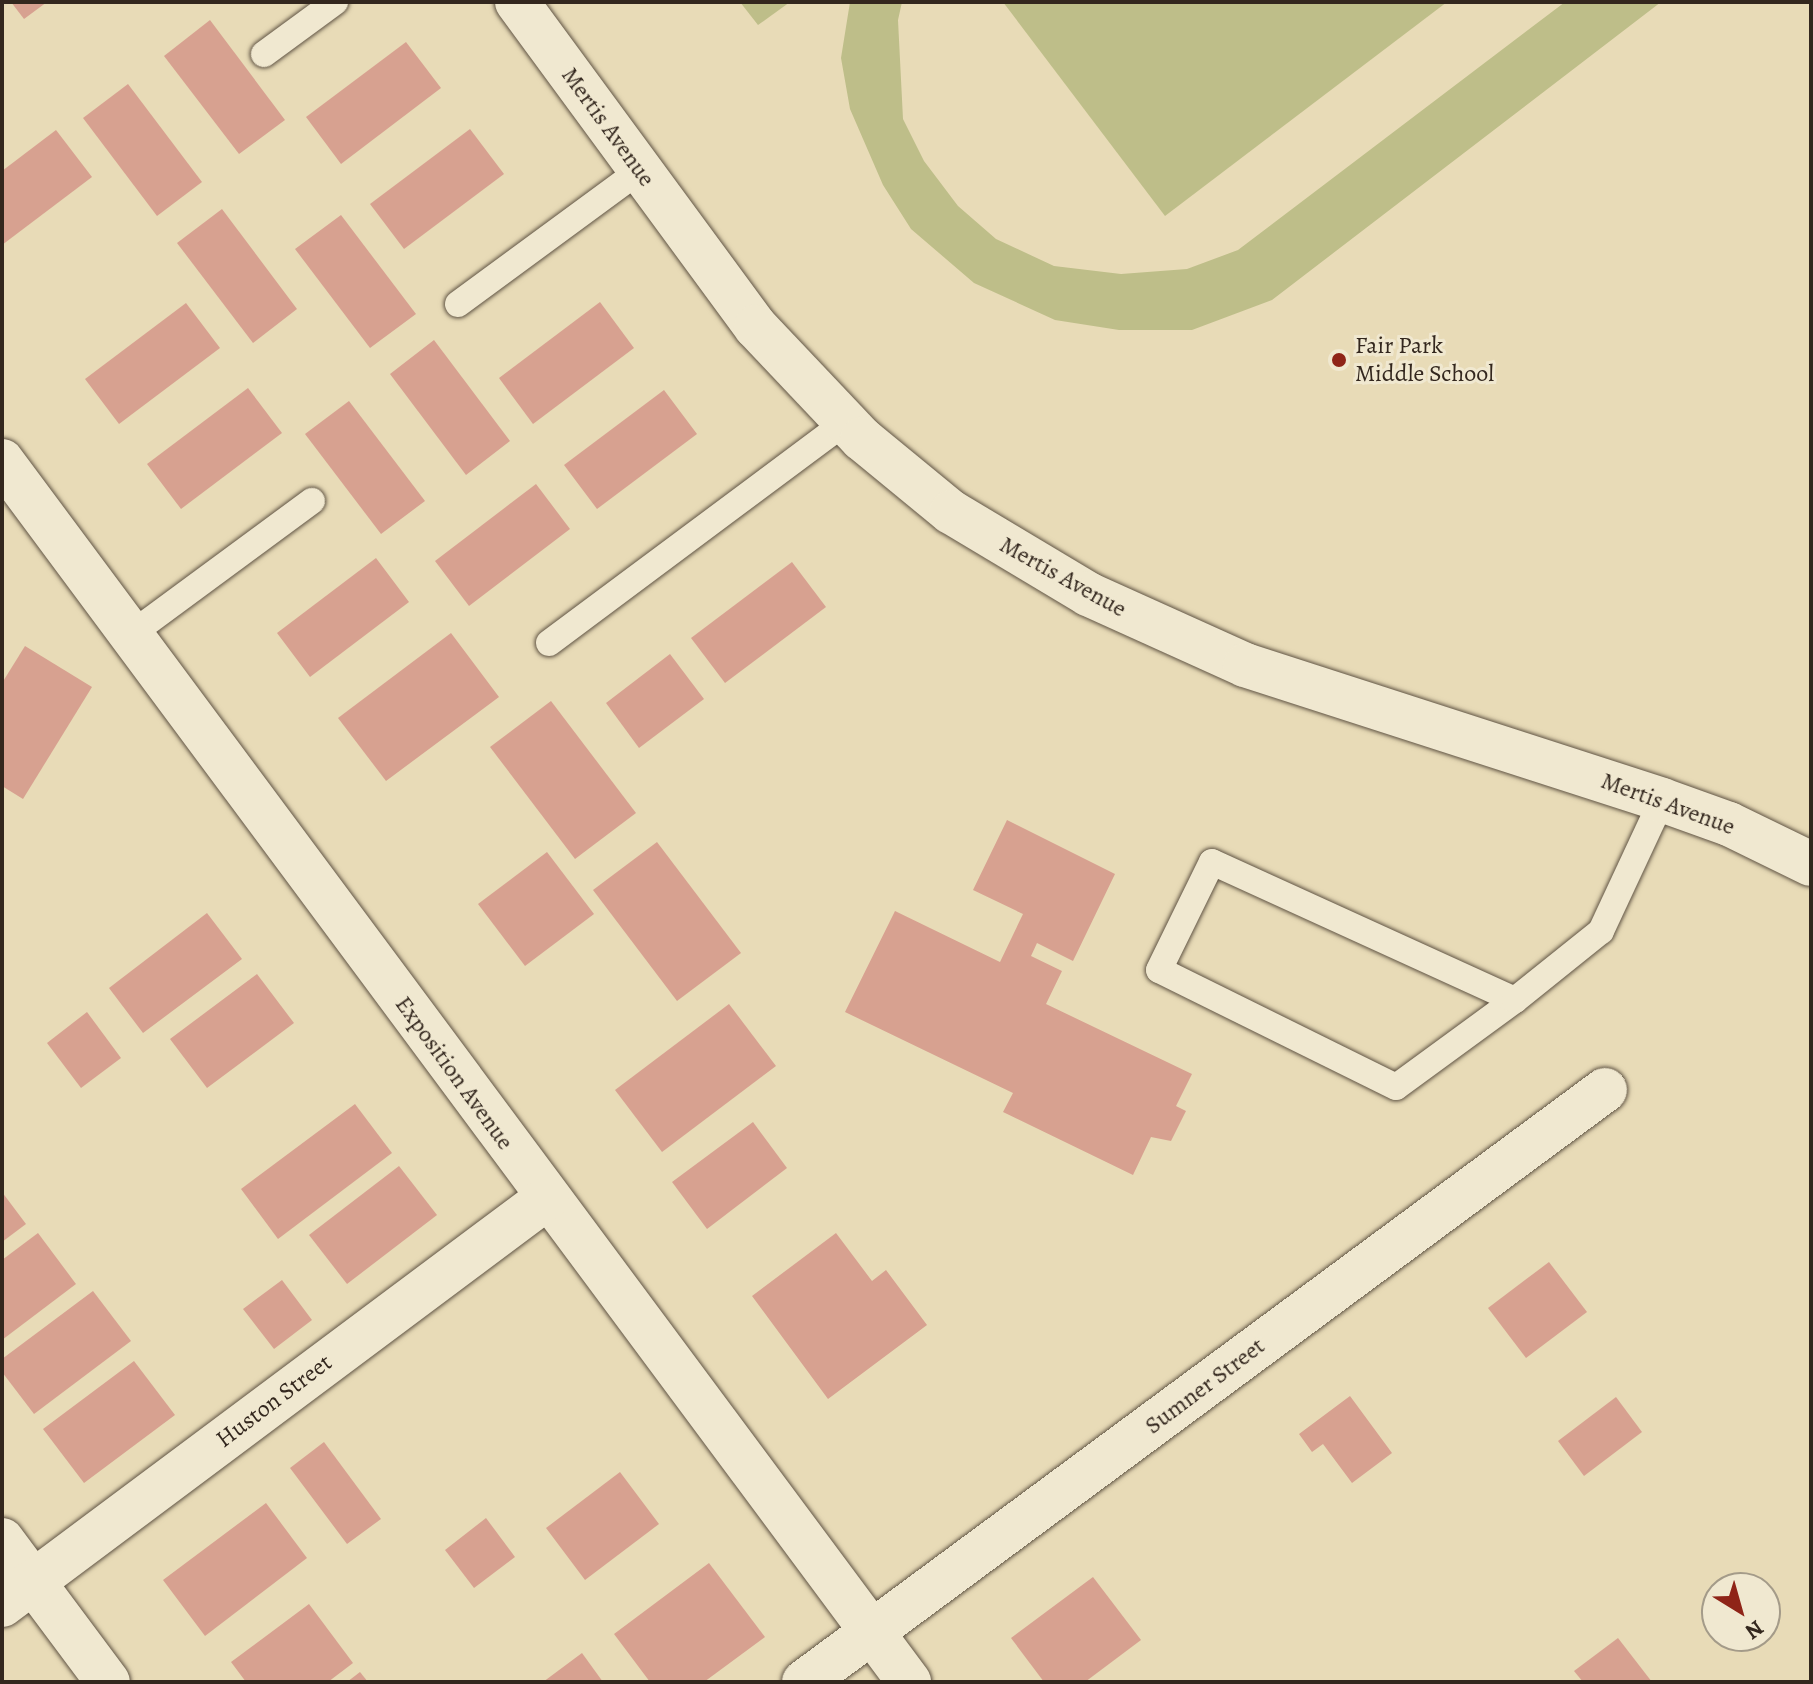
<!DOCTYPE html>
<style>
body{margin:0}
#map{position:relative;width:1813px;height:1684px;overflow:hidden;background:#e8dbb7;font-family:Alegreya,serif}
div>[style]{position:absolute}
.green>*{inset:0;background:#bebe89}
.building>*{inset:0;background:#d7a190}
.roads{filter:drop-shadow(0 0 2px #605444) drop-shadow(0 0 2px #605444)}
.lane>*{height:26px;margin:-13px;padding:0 13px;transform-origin:13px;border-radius:13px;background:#f0e8d0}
.street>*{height:44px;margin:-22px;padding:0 22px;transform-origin:22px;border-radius:22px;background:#f0e8d0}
.secondary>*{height:44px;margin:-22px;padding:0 22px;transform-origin:22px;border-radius:22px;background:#f0e8d0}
.dots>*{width:22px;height:22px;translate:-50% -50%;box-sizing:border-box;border:4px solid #f0e8d0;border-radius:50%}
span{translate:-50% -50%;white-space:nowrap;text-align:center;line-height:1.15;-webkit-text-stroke:6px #f0e8d0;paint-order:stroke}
.street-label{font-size:24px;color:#33271e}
.poi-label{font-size:24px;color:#33271e}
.left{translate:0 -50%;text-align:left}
.frame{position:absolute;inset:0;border:4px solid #33271e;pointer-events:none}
.north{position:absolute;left:1701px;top:1572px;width:80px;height:80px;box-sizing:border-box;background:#f0e8d0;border:2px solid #a49b89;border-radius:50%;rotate:143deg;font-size:22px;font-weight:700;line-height:32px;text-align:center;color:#33271e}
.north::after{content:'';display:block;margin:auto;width:28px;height:36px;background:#8f2418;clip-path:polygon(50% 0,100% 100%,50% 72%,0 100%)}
</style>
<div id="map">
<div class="green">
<i style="clip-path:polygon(740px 2px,790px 2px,758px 25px)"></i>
<i style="clip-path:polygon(850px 2px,902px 2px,898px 20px,903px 119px,924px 161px,958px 206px,996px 239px,1054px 266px,1121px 274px,1187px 269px,1238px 250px,1565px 2px,1661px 2px,1272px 300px,1192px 330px,1119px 330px,1055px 320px,974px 283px,911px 229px,883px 185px,850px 109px,841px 58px)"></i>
<i style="clip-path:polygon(1003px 2px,1447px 2px,1165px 216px)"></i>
</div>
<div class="building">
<i style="clip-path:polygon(11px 2px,47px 2px,24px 19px)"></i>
<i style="clip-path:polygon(210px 20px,285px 120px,239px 154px,164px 56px)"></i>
<i style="clip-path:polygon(406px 42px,441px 88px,341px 164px,306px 117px)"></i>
<i style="clip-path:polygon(128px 84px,202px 182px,157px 216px,83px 118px)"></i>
<i style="clip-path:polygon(470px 129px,504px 174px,404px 249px,370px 204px)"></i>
<i style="clip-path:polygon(56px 130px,92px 177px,2px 245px,2px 171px)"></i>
<i style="clip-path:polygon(222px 209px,297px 309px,253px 343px,177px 243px)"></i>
<i style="clip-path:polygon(341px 215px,416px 314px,370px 348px,295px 249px)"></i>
<i style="clip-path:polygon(600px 302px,634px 348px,533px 424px,499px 378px)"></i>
<i style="clip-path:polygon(186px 303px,220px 348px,119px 424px,85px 379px)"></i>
<i style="clip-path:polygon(434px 340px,510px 441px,466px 475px,390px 374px)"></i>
<i style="clip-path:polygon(248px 388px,282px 433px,181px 509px,147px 464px)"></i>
<i style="clip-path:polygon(664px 390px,697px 434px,597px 509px,564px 465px)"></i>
<i style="clip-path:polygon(349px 401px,425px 501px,381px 534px,305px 434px)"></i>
<i style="clip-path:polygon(536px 484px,570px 529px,469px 606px,435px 561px)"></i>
<i style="clip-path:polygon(376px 558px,409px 602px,310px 677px,277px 633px)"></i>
<i style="clip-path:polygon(792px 562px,826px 607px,725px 683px,691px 638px)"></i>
<i style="clip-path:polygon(451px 633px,499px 697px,386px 781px,338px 718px)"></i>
<i style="clip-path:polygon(25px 646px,92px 687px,23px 799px,2px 786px,2px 683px)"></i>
<i style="clip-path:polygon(670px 654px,704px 699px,639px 748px,606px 703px)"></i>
<i style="clip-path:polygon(551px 701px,636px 813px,575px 859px,490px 747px)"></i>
<i style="clip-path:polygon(1007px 820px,1115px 874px,1073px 961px,1037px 943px,1031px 956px,1062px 971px,1046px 1004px,1192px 1074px,1176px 1106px,1186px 1111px,1171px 1141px,1151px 1137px,1133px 1175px,1003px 1112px,1013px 1093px,845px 1012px,895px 911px,1000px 962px,1023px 914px,973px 890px)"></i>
<i style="clip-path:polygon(657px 842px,741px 953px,677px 1001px,593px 890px)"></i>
<i style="clip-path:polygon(547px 852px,594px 914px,525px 966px,478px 904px)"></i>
<i style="clip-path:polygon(207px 913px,242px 959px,143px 1033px,109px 988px)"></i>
<i style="clip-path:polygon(257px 974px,294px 1023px,207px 1088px,170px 1039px)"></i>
<i style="clip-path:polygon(729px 1004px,776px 1066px,662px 1152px,615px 1090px)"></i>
<i style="clip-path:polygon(87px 1012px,121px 1058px,81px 1088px,47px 1043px)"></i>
<i style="clip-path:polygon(355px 1104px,392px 1153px,278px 1239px,241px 1189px)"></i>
<i style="clip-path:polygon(753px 1122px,787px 1168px,707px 1229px,672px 1182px)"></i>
<i style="clip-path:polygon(399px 1166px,437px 1215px,347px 1284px,309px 1235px)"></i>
<i style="clip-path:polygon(2px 1192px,26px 1224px,2px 1242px)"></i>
<i style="clip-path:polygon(38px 1233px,76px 1284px,2px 1340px,2px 1260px)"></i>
<i style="clip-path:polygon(836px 1233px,872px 1281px,886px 1270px,927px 1325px,828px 1399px,752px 1296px)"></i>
<i style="clip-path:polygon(1549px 1262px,1587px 1312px,1526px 1358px,1488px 1308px)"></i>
<i style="clip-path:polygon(282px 1280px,312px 1320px,274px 1349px,243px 1309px)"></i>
<i style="clip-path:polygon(93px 1291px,131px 1341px,34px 1414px,2px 1372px,2px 1359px)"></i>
<i style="clip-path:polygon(134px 1361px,175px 1415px,84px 1483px,43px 1429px)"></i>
<i style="clip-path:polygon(1350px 1396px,1392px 1453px,1352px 1483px,1323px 1444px,1312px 1452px,1299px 1434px)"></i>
<i style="clip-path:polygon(1616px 1397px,1642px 1432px,1584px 1476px,1558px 1441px)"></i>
<i style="clip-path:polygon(324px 1442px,381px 1519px,347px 1544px,290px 1468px)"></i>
<i style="clip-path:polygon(620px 1472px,659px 1524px,585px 1580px,546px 1528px)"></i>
<i style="clip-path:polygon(266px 1503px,307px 1558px,205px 1636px,163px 1580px)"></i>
<i style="clip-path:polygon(486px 1518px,515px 1557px,474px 1588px,445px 1550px)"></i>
<i style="clip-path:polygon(709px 1563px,765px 1637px,704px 1682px,650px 1682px,614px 1634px)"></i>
<i style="clip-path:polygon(1093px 1577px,1141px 1640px,1085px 1682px,1044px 1682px,1011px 1638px)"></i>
<i style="clip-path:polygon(309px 1604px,353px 1663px,328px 1682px,246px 1682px,231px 1662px)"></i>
<i style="clip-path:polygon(1618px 1638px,1652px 1682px,1583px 1682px,1574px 1671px)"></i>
<i style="clip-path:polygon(582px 1653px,603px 1682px,543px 1682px)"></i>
<i style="clip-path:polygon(360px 1672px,368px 1682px,347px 1682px)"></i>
</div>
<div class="roads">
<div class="lane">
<i style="left:264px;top:54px;width:88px;rotate:-36.2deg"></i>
<i style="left:458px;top:304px;width:225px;rotate:-36.3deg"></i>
<i style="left:130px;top:635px;width:226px;rotate:-36.4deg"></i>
<i style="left:549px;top:643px;width:369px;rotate:-36.7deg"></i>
<i style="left:1515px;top:1000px;width:147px;rotate:143.8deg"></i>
<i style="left:1396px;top:1087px;width:264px;rotate:-153.7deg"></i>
<i style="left:1159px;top:970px;width:120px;rotate:-63.9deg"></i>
<i style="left:1212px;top:862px;width:333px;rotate:24.5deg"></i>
<i style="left:1515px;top:1000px;width:110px;rotate:-38.7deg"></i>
<i style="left:1601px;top:931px;width:145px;rotate:-65deg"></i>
</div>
<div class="street">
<i style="left:2px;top:461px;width:1521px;rotate:53.39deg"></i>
<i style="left:2px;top:1540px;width:177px;rotate:53.3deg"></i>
<i style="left:2px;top:1605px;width:680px;rotate:-36.75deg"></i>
<i style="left:804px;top:1682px;width:996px;rotate:-36.47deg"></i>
</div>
<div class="secondary">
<i style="left:517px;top:2px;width:403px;rotate:53.7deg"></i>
<i style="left:756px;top:327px;width:154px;rotate:46.6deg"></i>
<i style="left:862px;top:439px;width:115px;rotate:39.4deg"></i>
<i style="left:951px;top:512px;width:160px;rotate:30.9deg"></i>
<i style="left:1088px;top:594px;width:172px;rotate:24.3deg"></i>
<i style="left:1245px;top:665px;width:438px;rotate:17.9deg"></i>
<i style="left:1662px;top:800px;width:71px;rotate:19.7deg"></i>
<i style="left:1729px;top:824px;width:91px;rotate:26deg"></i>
</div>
</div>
<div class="dots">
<i style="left:1339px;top:360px;background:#8f2418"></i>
</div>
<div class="street-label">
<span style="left:608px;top:127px;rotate:54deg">Mertis Avenue</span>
<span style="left:1063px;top:577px;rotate:29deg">Mertis Avenue</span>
<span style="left:1668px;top:804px;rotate:20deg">Mertis Avenue</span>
<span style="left:454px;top:1073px;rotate:54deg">Exposition Avenue</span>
<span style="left:1205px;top:1386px;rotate:-37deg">Sumner Street</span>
<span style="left:274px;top:1401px;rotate:-37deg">Huston Street</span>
</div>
<div class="poi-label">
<span class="left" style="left:1355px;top:360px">Fair Park<br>Middle School</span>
</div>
<div class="frame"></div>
<div class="north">N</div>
</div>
